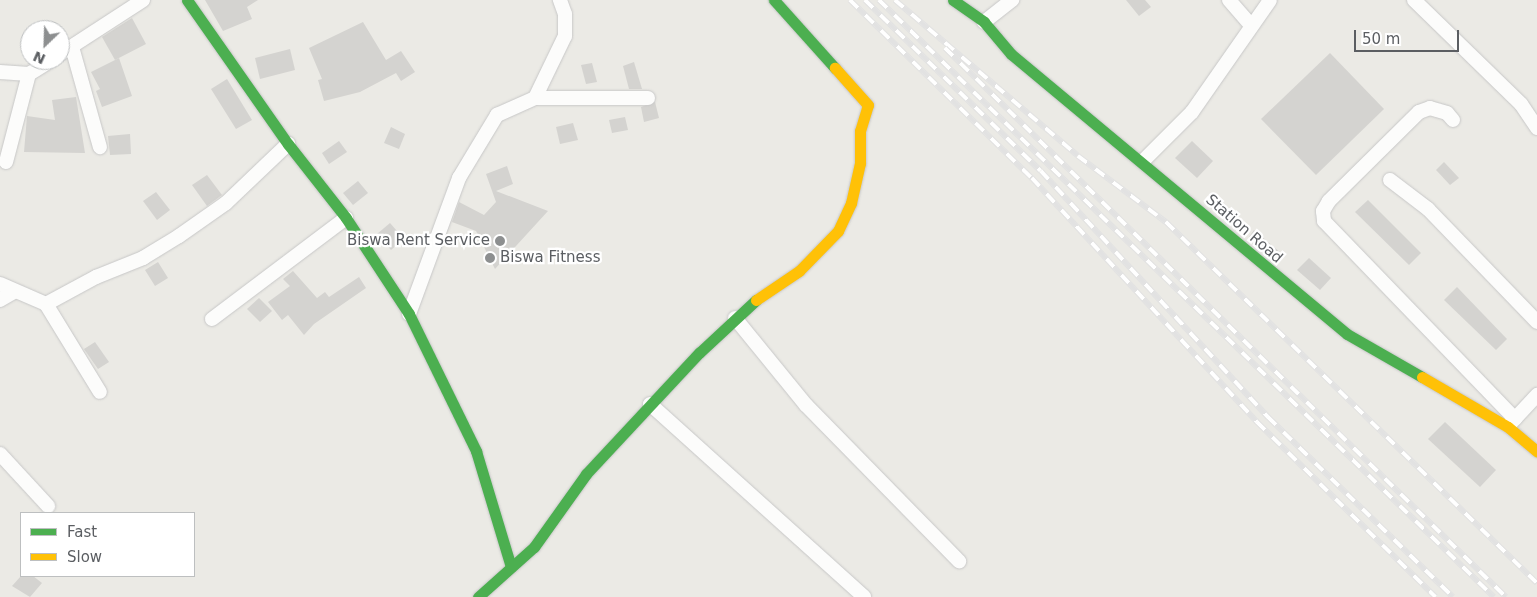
<!DOCTYPE html>
<style>
body{margin:0}
#map{position:relative;width:1537px;height:597px;overflow:hidden;background:#ebeae5;font-family:"DejaVu Sans",sans-serif}
div>[style]{position:absolute}
.building>*{inset:0;background:#d4d3d0}
.roads{filter:drop-shadow(0 0 1px #c7c7c7) drop-shadow(0 0 1px #c7c7c7)}
.street>*{height:14px;margin:-7px;padding:0 7px;transform-origin:7px;border-radius:7px;background:#fcfcfb}
.fast>*{height:11px;margin:-5.5px;padding:0 5.5px;transform-origin:5.5px;border-radius:5.5px;background:#4caf50}
.slow>*{height:11px;margin:-5.5px;padding:0 5.5px;transform-origin:5.5px;border-radius:5.5px;background:#ffc107}
.rail>*{height:5.5px;margin-top:-2.75px;transform-origin:0;background:repeating-linear-gradient(90deg,#fff 0 11px,#e2e2e2 0 22px);box-sizing:border-box;border-block:1px solid #e2e2e2}
.dots>*{width:14px;height:14px;translate:-50% -50%;box-sizing:border-box;border:2px solid #fff;border-radius:50%}
span{translate:-50% -50%;white-space:nowrap;text-align:center;line-height:1.15;-webkit-text-stroke:4.5px #fff;paint-order:stroke}
.street-label{font-size:15px;color:#5b5e62}
.poi-label{font-size:15px;color:#5b5e62}
.right{translate:-100% -50%;text-align:right}
.left{translate:0 -50%;text-align:left}
.legend{position:absolute;left:20px;top:512px;width:175px;height:65px;box-sizing:border-box;background:#fff;border:1px solid #bdbfc0;margin:0;padding:6px 9px;list-style:none;font-size:15px;color:#5b5e62}
.legend li{display:flex;align-items:center;gap:10px;height:25px}
.legend b{width:25px;border:1px solid #bdbfc0}
.north{position:absolute;left:20px;top:20px;width:50px;height:50px;box-sizing:border-box;background:#fff;border:1px solid #bdbfc0;border-radius:50%;rotate:204deg;font-size:14px;font-weight:700;line-height:20px;text-align:center;color:#5b5e62}
.north::after{content:'';display:block;margin:auto;width:18px;height:22px;background:#8d8f90;clip-path:polygon(50% 0,100% 100%,50% 72%,0 100%)}
.scale{position:absolute;left:1354px;top:30px;width:105px;height:22px;box-sizing:border-box;border:2px solid #5b5e62;border-top:0;padding-left:6px;font-size:15px;line-height:18px;white-space:nowrap;color:#5b5e62;-webkit-text-stroke:4px #fff;paint-order:stroke}
</style>
<div id="map">
<div class="building">
<i style="clip-path:polygon(205px 0,258px 0,247px 7px,252px 19px,223px 31px)"></i>
<i style="clip-path:polygon(1126px 0,1145px 0,1151px 7px,1139px 16px)"></i>
<i style="clip-path:polygon(132px 18px,146px 44px,115px 60px,102px 37px)"></i>
<i style="clip-path:polygon(363px 22px,386px 60px,401px 51px,415px 72px,401px 81px,396px 73px,360px 92px,324px 101px,318px 80px,322px 79px,309px 48px)"></i>
<i style="clip-path:polygon(290px 49px,295px 70px,260px 79px,255px 58px)"></i>
<i style="clip-path:polygon(1330px 53px,1384px 109px,1316px 175px,1261px 119px)"></i>
<i style="clip-path:polygon(119px 58px,132px 96px,102px 107px,96px 91px,100px 89px,91px 72px)"></i>
<i style="clip-path:polygon(634px 62px,642px 89px,629px 89px,623px 66px)"></i>
<i style="clip-path:polygon(592px 63px,597px 82px,586px 84px,581px 65px)"></i>
<i style="clip-path:polygon(227px 79px,252px 120px,236px 129px,211px 89px)"></i>
<i style="clip-path:polygon(76px 97px,85px 153px,24px 152px,27px 116px,55px 120px,52px 100px)"></i>
<i style="clip-path:polygon(655px 102px,659px 118px,644px 122px,641px 107px)"></i>
<i style="clip-path:polygon(625px 117px,628px 130px,612px 133px,609px 120px)"></i>
<i style="clip-path:polygon(573px 123px,578px 140px,560px 144px,556px 127px)"></i>
<i style="clip-path:polygon(391px 127px,405px 134px,399px 149px,384px 143px)"></i>
<i style="clip-path:polygon(130px 134px,131px 154px,110px 155px,108px 136px)"></i>
<i style="clip-path:polygon(339px 141px,347px 152px,329px 164px,322px 153px)"></i>
<i style="clip-path:polygon(1192px 141px,1213px 161px,1197px 178px,1175px 158px)"></i>
<i style="clip-path:polygon(1444px 162px,1459px 178px,1450px 185px,1436px 170px)"></i>
<i style="clip-path:polygon(507px 166px,513px 184px,496px 191px,548px 211px,495px 269px,476px 231px,452px 222px,459px 202px,484px 215px,496px 202px,486px 174px)"></i>
<i style="clip-path:polygon(207px 175px,222px 195px,207px 206px,192px 185px)"></i>
<i style="clip-path:polygon(358px 181px,368px 193px,353px 205px,343px 193px)"></i>
<i style="clip-path:polygon(156px 192px,170px 210px,157px 220px,143px 201px)"></i>
<i style="clip-path:polygon(1368px 200px,1421px 253px,1409px 265px,1355px 212px)"></i>
<i style="clip-path:polygon(390px 223px,404px 239px,391px 250px,377px 234px)"></i>
<i style="clip-path:polygon(1254px 230px,1281px 253px,1276px 259px,1249px 237px)"></i>
<i style="clip-path:polygon(1309px 258px,1331px 278px,1320px 290px,1297px 270px)"></i>
<i style="clip-path:polygon(158px 262px,168px 278px,155px 286px,145px 270px)"></i>
<i style="clip-path:polygon(293px 271px,317px 298px,325px 292px,329px 297px,359px 277px,366px 288px,314px 324px,304px 335px,288px 315px,282px 320px,268px 302px,290px 286px,283px 279px)"></i>
<i style="clip-path:polygon(1457px 287px,1507px 339px,1496px 350px,1444px 300px)"></i>
<i style="clip-path:polygon(259px 298px,272px 311px,260px 322px,247px 309px)"></i>
<i style="clip-path:polygon(95px 342px,109px 362px,98px 369px,84px 349px)"></i>
<i style="clip-path:polygon(1445px 422px,1496px 470px,1480px 487px,1428px 439px)"></i>
<i style="clip-path:polygon(21px 576px,33px 576px,42px 583px,30px 597px,12px 586px)"></i>
</div>
<div class="roads">
<div class="street">
<i style="left:1229px;top:0;width:33px;rotate:49deg"></i>
<i style="left:1414px;top:0;width:149px;rotate:44.2deg"></i>
<i style="left:1521px;top:104px;width:29px;rotate:56deg"></i>
<i style="left:984px;top:22px;width:36px;rotate:-38deg"></i>
<i style="left:72px;top:47px;width:104px;rotate:74.4deg"></i>
<i style="left:60px;top:54px;width:99px;rotate:-33deg"></i>
<i style="left:0;top:72px;width:29px;rotate:4deg"></i>
<i style="left:29px;top:74px;width:26px;rotate:-32deg"></i>
<i style="left:535px;top:98px;width:69px;rotate:-64.2deg"></i>
<i style="left:565px;top:36px;width:22px;rotate:-90deg"></i>
<i style="left:565px;top:14px;width:15px;rotate:-110deg"></i>
<i style="left:1453px;top:120px;width:9px;rotate:-131deg"></i>
<i style="left:1447px;top:113px;width:18px;rotate:-164deg"></i>
<i style="left:1430px;top:108px;width:12px;rotate:160deg"></i>
<i style="left:1419px;top:112px;width:127px;rotate:135.3deg"></i>
<i style="left:1329px;top:201px;width:12px;rotate:121deg"></i>
<i style="left:1323px;top:211px;width:10px;rotate:84deg"></i>
<i style="left:1324px;top:221px;width:275px;rotate:46deg"></i>
<i style="left:1143px;top:161px;width:69px;rotate:-45deg"></i>
<i style="left:1192px;top:112px;width:136px;rotate:-55.1deg"></i>
<i style="left:6px;top:162px;width:91px;rotate:-75.4deg"></i>
<i style="left:1390px;top:180px;width:48px;rotate:37.3deg"></i>
<i style="left:1428px;top:209px;width:157px;rotate:46deg"></i>
<i style="left:0;top:284px;width:50px;rotate:23.5deg"></i>
<i style="left:46px;top:304px;width:103px;rotate:58.5deg"></i>
<i style="left:0;top:300px;width:16px;rotate:-30deg"></i>
<i style="left:46px;top:304px;width:57px;rotate:-28.4deg"></i>
<i style="left:96px;top:277px;width:51px;rotate:-22deg"></i>
<i style="left:143px;top:258px;width:42px;rotate:-31.4deg"></i>
<i style="left:179px;top:236px;width:57px;rotate:-35.1deg"></i>
<i style="left:226px;top:203px;width:86px;rotate:-43.6deg"></i>
<i style="left:409px;top:314px;width:145px;rotate:-69.8deg"></i>
<i style="left:459px;top:178px;width:74px;rotate:-58.9deg"></i>
<i style="left:497px;top:115px;width:42px;rotate:-24.1deg"></i>
<i style="left:535px;top:98px;width:113px"></i>
<i style="left:735px;top:318px;width:112px;rotate:50.8deg"></i>
<i style="left:806px;top:405px;width:219px;rotate:45.6deg"></i>
<i style="left:212px;top:319px;width:168px;rotate:-37deg"></i>
<i style="left:650px;top:404px;width:288px;rotate:42deg"></i>
<i style="left:1510px;top:424px;width:40px;rotate:-47deg"></i>
<i style="left:0;top:454px;width:71px;rotate:47.3deg"></i>
</div>
<div class="fast">
<i style="left:187px;top:0;width:176px;rotate:55deg"></i>
<i style="left:288px;top:144px;width:94px;rotate:51.9deg"></i>
<i style="left:346px;top:218px;width:115px;rotate:56.7deg"></i>
<i style="left:409px;top:314px;width:153px;rotate:63.9deg"></i>
<i style="left:476px;top:451px;width:121px;rotate:73.2deg"></i>
<i style="left:774px;top:0;width:91px;rotate:48.1deg"></i>
<i style="left:953px;top:0;width:38px;rotate:35deg"></i>
<i style="left:984px;top:22px;width:42px;rotate:49.8deg"></i>
<i style="left:1011px;top:54px;width:437px;rotate:39.8deg"></i>
<i style="left:1347px;top:334px;width:86px;rotate:29.8deg"></i>
<i style="left:478px;top:597px;width:75px;rotate:-41.8deg"></i>
<i style="left:534px;top:547px;width:90px;rotate:-54.5deg"></i>
<i style="left:586px;top:474px;width:166px;rotate:-47deg"></i>
<i style="left:699px;top:353px;width:78px;rotate:-42.9deg"></i>
</div>
<div class="slow">
<i style="left:756px;top:300px;width:52px;rotate:-34deg"></i>
<i style="left:799px;top:271px;width:56px;rotate:-45.7deg"></i>
<i style="left:838px;top:231px;width:31px;rotate:-65deg"></i>
<i style="left:851px;top:203px;width:41px;rotate:-77.3deg"></i>
<i style="left:860px;top:163px;width:32px;rotate:-90deg"></i>
<i style="left:860px;top:131px;width:27px;rotate:-73deg"></i>
<i style="left:868px;top:105px;width:50px;rotate:-131.7deg"></i>
<i style="left:1422px;top:377px;width:99px;rotate:30.2deg"></i>
<i style="left:1508px;top:427px;width:38px;rotate:40deg"></i>
</div>
</div>
<div class="rail">
<i style="left:850px;top:0;width:255px;rotate:44.4deg"></i>
<i style="left:1032px;top:178px;width:332px;rotate:47.3deg"></i>
<i style="left:1257px;top:422px;width:250px;rotate:44.4deg"></i>
<i style="left:865px;top:0;width:245px;rotate:44.2deg"></i>
<i style="left:1041px;top:171px;width:335px;rotate:47.3deg"></i>
<i style="left:1268px;top:417px;width:258px;rotate:44.2deg"></i>
<i style="left:879px;top:0;width:857px;rotate:44.15deg"></i>
<i style="left:895px;top:0;width:240px;rotate:40.4deg"></i>
<i style="left:1078px;top:156px;width:110px;rotate:36.9deg"></i>
<i style="left:1166px;top:222px;width:518px;rotate:44.22deg"></i>
<i style="left:945px;top:48px;width:785px;rotate:44.38deg"></i>
</div>
<div class="dots">
<i style="left:500px;top:241px;background:#8d8f90"></i>
<i style="left:490px;top:258px;background:#8d8f90"></i>
</div>
<div class="street-label">
<span style="left:1244px;top:229px;rotate:41deg">Station Road</span>
</div>
<div class="poi-label">
<span class="right" style="left:490px;top:241px">Biswa Rent Service</span>
<span class="left" style="left:500px;top:258px">Biswa Fitness</span>
</div>
<ul class="legend">
<li><b style="height:6px;background:#4caf50"></b>Fast</li>
<li><b style="height:6px;background:#ffc107"></b>Slow</li>
</ul>
<div class="north">N</div>
<div class="scale">50 m</div>
</div>
